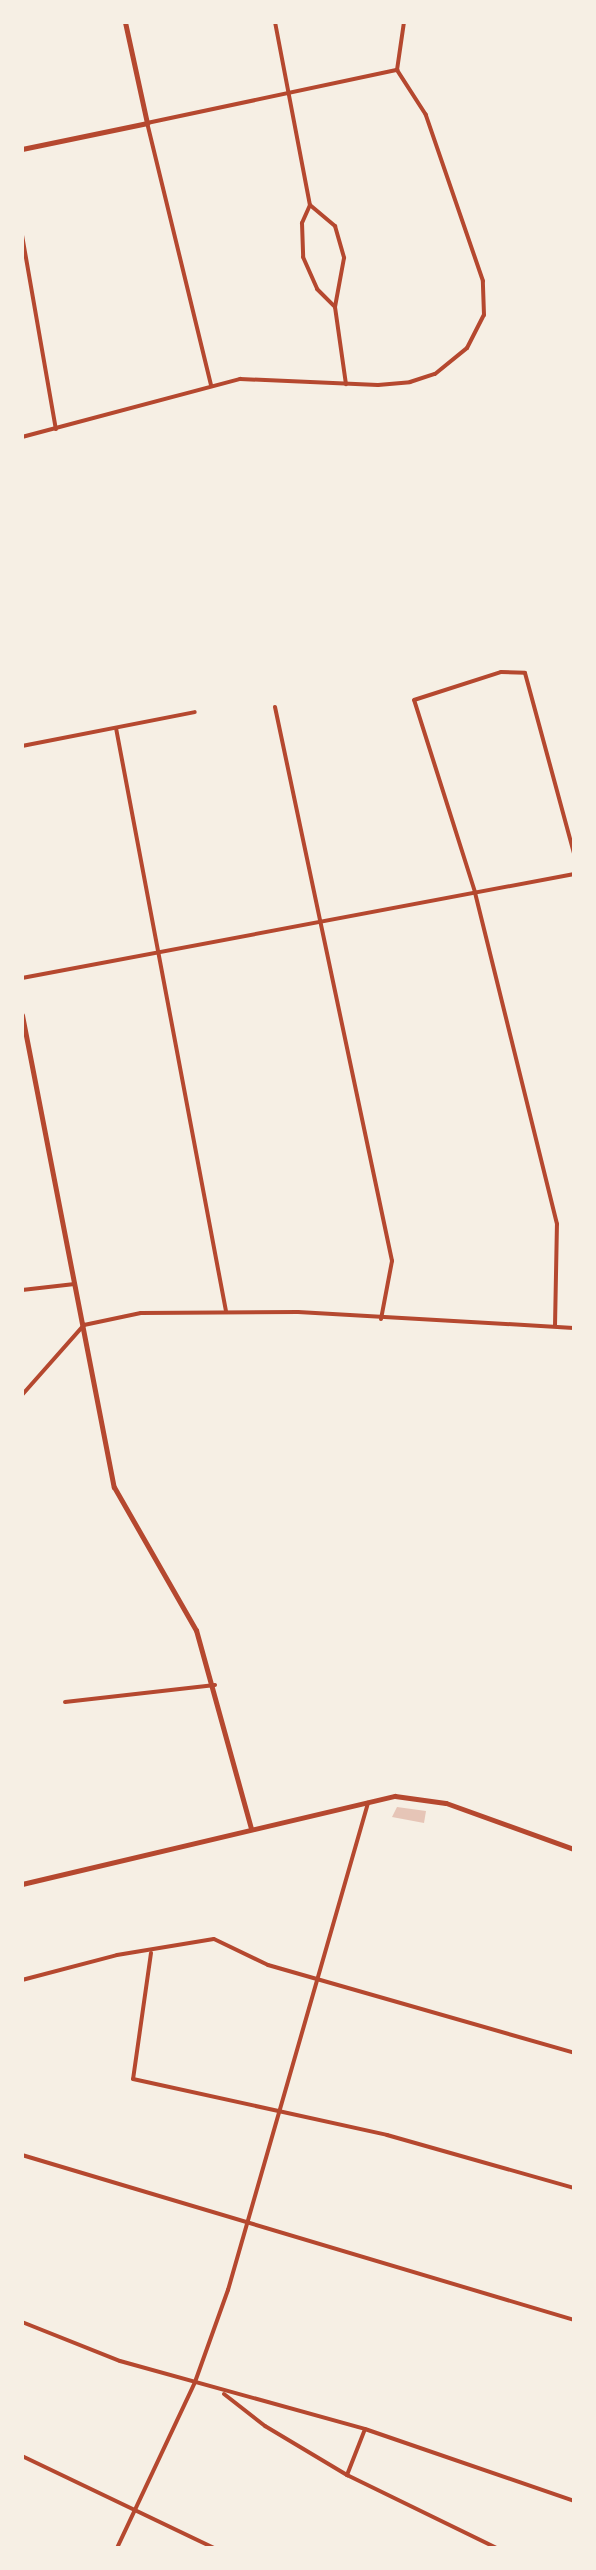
<!DOCTYPE html>
<style>
body{margin:0}
#map{position:relative;width:596px;height:2570px;overflow:hidden;background:#f6efe4;font-family:"Times New Roman",serif}
div>[style]{position:absolute}
.building>*{inset:0;background:#e6c5b7}
.minor>*{height:4px;margin:-2px;padding:0 2px;transform-origin:2px;border-radius:2px;background:#b5482f}
.tertiary>*{height:5px;margin:-2.5px;padding:0 2.5px;transform-origin:2.5px;border-radius:2.5px;background:#b5482f}
span{translate:-50% -50%;white-space:nowrap;text-align:center;line-height:1.15;-webkit-text-stroke:4.5px #f6efe4;paint-order:stroke}
.frame{position:absolute;inset:0;border:24px solid #f6efe4;pointer-events:none}
</style>
<div id="map">
<div class="building">
<i style="clip-path:polygon(397px 1807px,426px 1811px,424px 1823px,392px 1817px)"></i>
</div>
<div class="minor">
<i style="left:275px;top:22px;width:186px;rotate:79.2deg"></i>
<i style="left:310px;top:205px;width:33px;rotate:40deg"></i>
<i style="left:335px;top:226px;width:33px;rotate:74deg"></i>
<i style="left:344px;top:258px;width:50px;rotate:100.4deg"></i>
<i style="left:335px;top:307px;width:78px;rotate:81.9deg"></i>
<i style="left:310px;top:205px;width:20px;rotate:114deg"></i>
<i style="left:302px;top:223px;width:34px;rotate:88deg"></i>
<i style="left:303px;top:257px;width:35px;rotate:66deg"></i>
<i style="left:317px;top:289px;width:25px;rotate:45deg"></i>
<i style="left:22px;top:235px;width:197px;rotate:80.1deg"></i>
<i style="left:211px;top:385px;width:270px;rotate:-103.7deg"></i>
<i style="left:147px;top:123px;width:256px;rotate:-12deg"></i>
<i style="left:22px;top:437px;width:226px;rotate:-14.9deg"></i>
<i style="left:240px;top:379px;width:138px;rotate:2.5deg"></i>
<i style="left:378px;top:385px;width:32px;rotate:-5deg"></i>
<i style="left:410px;top:382px;width:26px;rotate:-18deg"></i>
<i style="left:435px;top:374px;width:41px;rotate:-39.1deg"></i>
<i style="left:467px;top:348px;width:37px;rotate:-63deg"></i>
<i style="left:484px;top:315px;width:34px;rotate:-92deg"></i>
<i style="left:483px;top:281px;width:176px;rotate:-109deg"></i>
<i style="left:426px;top:115px;width:54px;rotate:-122.8deg"></i>
<i style="left:397px;top:70px;width:49px;rotate:-81.7deg"></i>
<i style="left:275px;top:707px;width:566px;rotate:78.07deg"></i>
<i style="left:392px;top:1261px;width:59px;rotate:100.7deg"></i>
<i style="left:116px;top:728px;width:593px;rotate:79.32deg"></i>
<i style="left:22px;top:746px;width:176px;rotate:-11.1deg"></i>
<i style="left:22px;top:978px;width:562px;rotate:-10.67deg"></i>
<i style="left:22px;top:1290px;width:53px;rotate:-6.5deg"></i>
<i style="left:555px;top:1326px;width:102px;rotate:-88.9deg"></i>
<i style="left:557px;top:1224px;width:342px;rotate:-103.9deg"></i>
<i style="left:475px;top:892px;width:201px;rotate:-107.6deg"></i>
<i style="left:414px;top:700px;width:91px;rotate:-17.8deg"></i>
<i style="left:501px;top:672px;width:24px;rotate:2deg"></i>
<i style="left:525px;top:673px;width:187px;rotate:74.8deg"></i>
<i style="left:22px;top:1395px;width:94px;rotate:-48.5deg"></i>
<i style="left:84px;top:1325px;width:58px;rotate:-11.9deg"></i>
<i style="left:141px;top:1313px;width:157px;rotate:-0.4deg"></i>
<i style="left:298px;top:1312px;width:276px;rotate:3.3deg"></i>
<i style="left:65px;top:1702px;width:151px;rotate:-6.5deg"></i>
<i style="left:151px;top:1953px;width:127px;rotate:98.1deg"></i>
<i style="left:133px;top:2079px;width:260px;rotate:12.4deg"></i>
<i style="left:387px;top:2135px;width:194px;rotate:15.8deg"></i>
<i style="left:22px;top:1980px;width:98px;rotate:-14.7deg"></i>
<i style="left:117px;top:1955px;width:98px;rotate:-9.4deg"></i>
<i style="left:214px;top:1939px;width:60px;rotate:25.7deg"></i>
<i style="left:268px;top:1965px;width:318px;rotate:16deg"></i>
<i style="left:22px;top:2155px;width:576px;rotate:16.64deg"></i>
<i style="left:22px;top:2322px;width:105px;rotate:21.7deg"></i>
<i style="left:120px;top:2361px;width:254px;rotate:15.5deg"></i>
<i style="left:365px;top:2429px;width:221px;rotate:19deg"></i>
<i style="left:224px;top:2394px;width:52px;rotate:38deg"></i>
<i style="left:265px;top:2426px;width:96px;rotate:30.9deg"></i>
<i style="left:347px;top:2475px;width:167px;rotate:26deg"></i>
<i style="left:22px;top:2456px;width:213px;rotate:25.6deg"></i>
<i style="left:347px;top:2475px;width:49px;rotate:-68.6deg"></i>
<i style="left:117px;top:2548px;width:183px;rotate:-64.8deg"></i>
<i style="left:195px;top:2382px;width:98px;rotate:-70.3deg"></i>
<i style="left:228px;top:2290px;width:507px;rotate:-73.96deg"></i>
</div>
<div class="tertiary">
<i style="left:22px;top:149px;width:128px;rotate:-11.7deg"></i>
<i style="left:147px;top:123px;width:103px;rotate:-102.3deg"></i>
<i style="left:22px;top:1015px;width:481px;rotate:79deg"></i>
<i style="left:114px;top:1487px;width:165px;rotate:60.2deg"></i>
<i style="left:196px;top:1630px;width:205px;rotate:74.5deg"></i>
<i style="left:22px;top:1884px;width:383px;rotate:-13.3deg"></i>
<i style="left:395px;top:1796px;width:51px;rotate:7.8deg"></i>
<i style="left:446px;top:1803px;width:136px;rotate:19.8deg"></i>
</div>
<div class="frame"></div>
</div>
